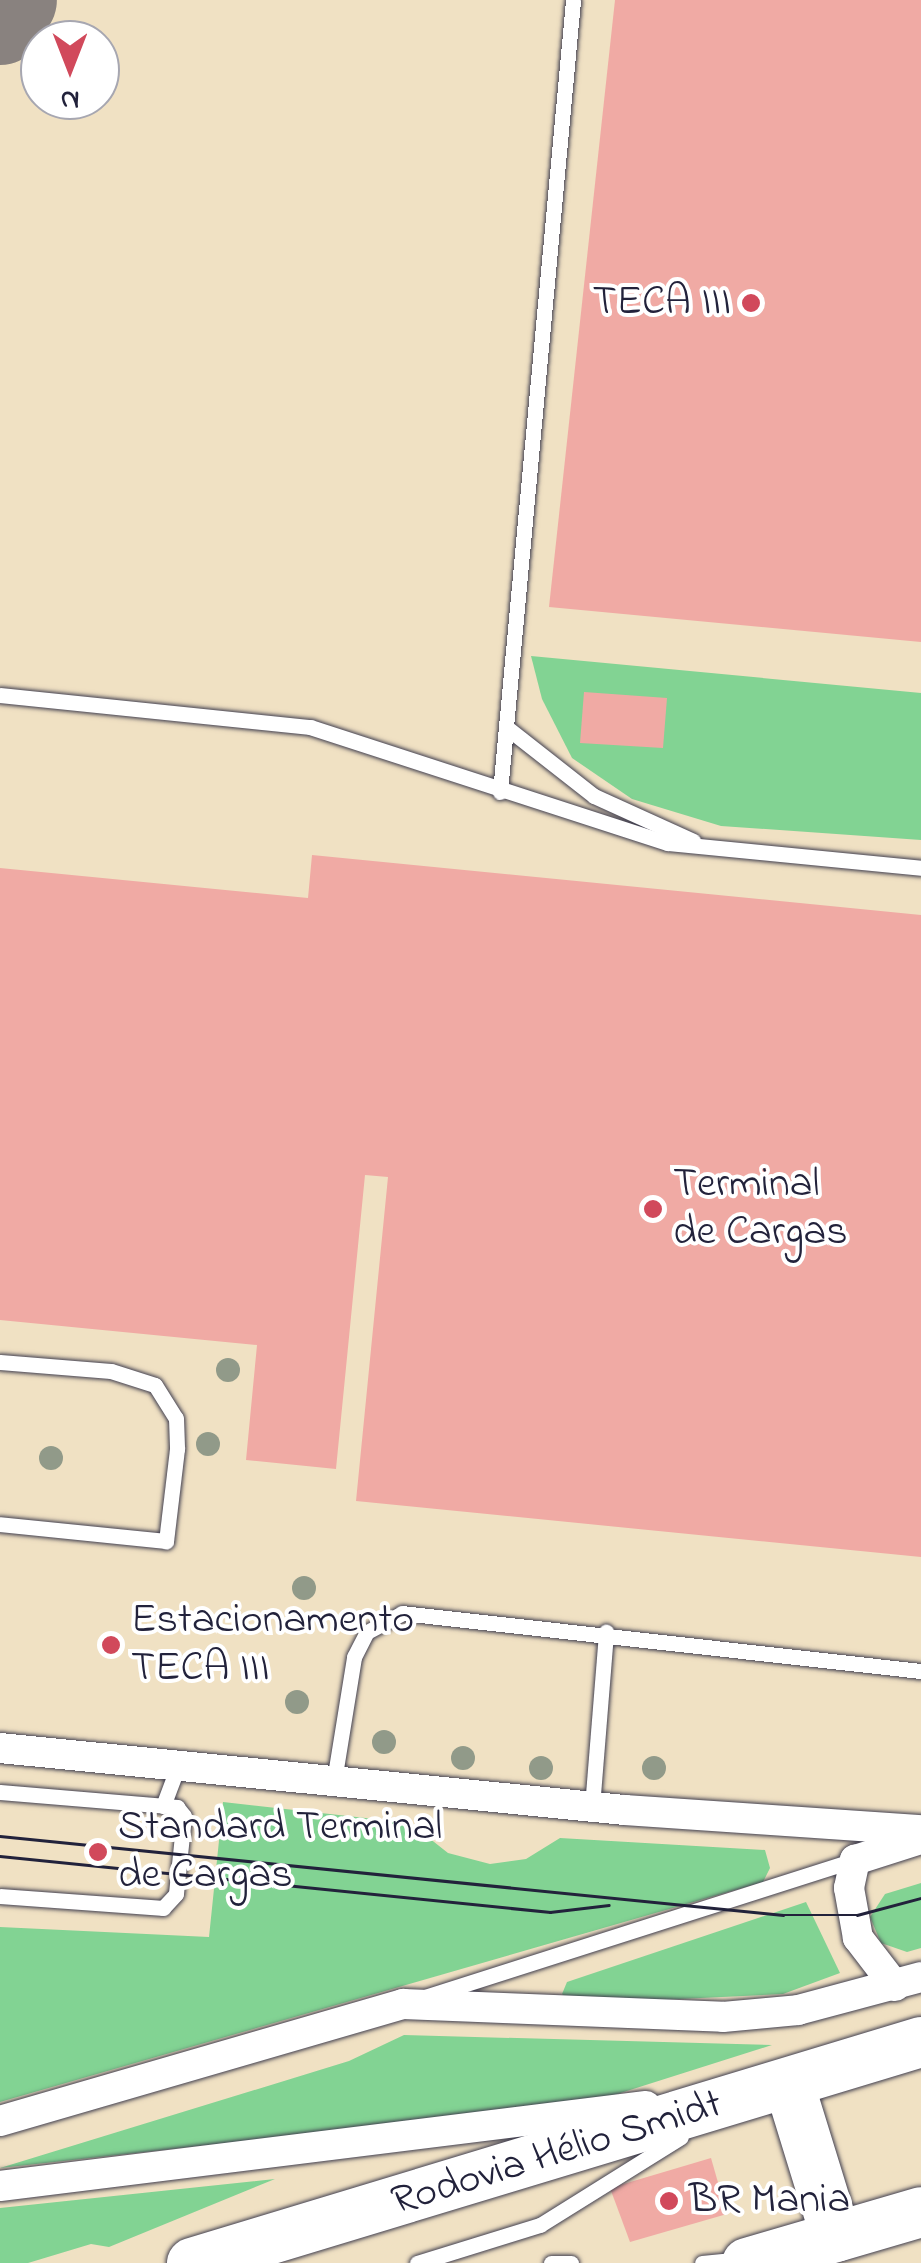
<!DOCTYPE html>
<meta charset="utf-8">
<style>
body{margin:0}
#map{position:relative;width:921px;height:2263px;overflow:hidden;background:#f0e1c3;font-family:"Indie Flower",sans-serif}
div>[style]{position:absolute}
.green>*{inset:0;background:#82d393}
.taxiway>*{height:90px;margin:-45px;padding:0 45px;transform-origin:45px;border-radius:45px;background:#89827f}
.building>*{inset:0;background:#f0aaa4}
.roads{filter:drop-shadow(0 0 2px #413f4f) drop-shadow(0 0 2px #413f4f)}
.lane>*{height:15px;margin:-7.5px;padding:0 7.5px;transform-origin:7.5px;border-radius:7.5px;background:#fff}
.street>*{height:30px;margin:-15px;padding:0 15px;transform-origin:15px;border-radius:15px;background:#fff}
.primary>*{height:50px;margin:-25px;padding:0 25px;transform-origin:25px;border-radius:25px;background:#fff}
.tram>*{height:2.5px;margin:-1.25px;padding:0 1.25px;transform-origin:1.25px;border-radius:1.25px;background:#22223b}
.trees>*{width:24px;height:24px;margin:-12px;border-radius:50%;background:#919a89}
.dots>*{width:28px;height:28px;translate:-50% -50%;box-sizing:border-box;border:5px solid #fff;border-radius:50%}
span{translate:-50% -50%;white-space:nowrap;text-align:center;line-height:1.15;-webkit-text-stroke:8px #fff;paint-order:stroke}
.poi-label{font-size:42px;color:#22223b}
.right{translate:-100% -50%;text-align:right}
.left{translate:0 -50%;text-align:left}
.street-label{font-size:42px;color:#22223b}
.north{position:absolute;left:20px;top:20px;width:100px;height:100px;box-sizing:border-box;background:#fff;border:2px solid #a7a7b1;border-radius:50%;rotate:180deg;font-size:28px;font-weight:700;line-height:40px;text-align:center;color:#22223b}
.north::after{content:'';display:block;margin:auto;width:35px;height:45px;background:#d1495b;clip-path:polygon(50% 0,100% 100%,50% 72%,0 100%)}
</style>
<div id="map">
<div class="green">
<i style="clip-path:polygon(531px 656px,921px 693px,921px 840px,721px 826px,632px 799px,572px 758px,542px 699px)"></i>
<i style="clip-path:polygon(223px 1802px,410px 1823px,448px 1853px,490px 1864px,526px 1859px,560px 1838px,765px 1850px,770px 1868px,763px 1882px,0 2102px,0 1927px,209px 1937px)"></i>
<i style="clip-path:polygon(921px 1883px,921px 1948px,907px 1952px,881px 1943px,870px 1917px,885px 1894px)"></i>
<i style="clip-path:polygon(806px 1902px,840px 1973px,783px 1994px,575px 2004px,562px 1994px,567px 1982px)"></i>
<i style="clip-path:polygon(404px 2035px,772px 2045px,589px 2103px,0 2168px,349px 2061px)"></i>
<i style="clip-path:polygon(275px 2179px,109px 2247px,91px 2244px,28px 2263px,0 2263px,0 2208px)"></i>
</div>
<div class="taxiway">
<i style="left:0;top:20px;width:23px;rotate:-59deg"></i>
</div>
<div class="building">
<i style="clip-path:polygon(615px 0,921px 0,921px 642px,549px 607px)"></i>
<i style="clip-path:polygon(584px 692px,667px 698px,663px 748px,580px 743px)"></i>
<i style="clip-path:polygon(312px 855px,921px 915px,921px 1557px,356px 1501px,388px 1177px,365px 1175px,336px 1469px,246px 1460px,257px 1345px,0 1320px,0 868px,308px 898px)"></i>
<i style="clip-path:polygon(711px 2158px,727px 2214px,630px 2242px,610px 2188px)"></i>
</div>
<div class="roads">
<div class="lane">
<i style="left:0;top:695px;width:312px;rotate:5.9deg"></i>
<i style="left:310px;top:727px;width:376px;rotate:18deg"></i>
<i style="left:668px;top:843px;width:254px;rotate:5.6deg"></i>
<i style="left:506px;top:727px;width:112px;rotate:38.1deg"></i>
<i style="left:594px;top:796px;width:109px;rotate:24.4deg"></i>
<i style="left:500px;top:792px;width:795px;rotate:-84.73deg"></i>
<i style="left:0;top:1362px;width:111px;rotate:4.6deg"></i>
<i style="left:111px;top:1371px;width:46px;rotate:17.7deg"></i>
<i style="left:155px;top:1385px;width:39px;rotate:58deg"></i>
<i style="left:176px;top:1418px;width:31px;rotate:88deg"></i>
<i style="left:177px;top:1449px;width:93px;rotate:96.8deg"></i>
<i style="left:166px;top:1541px;width:167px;rotate:-174.2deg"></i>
<i style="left:334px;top:1781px;width:126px;rotate:-80.8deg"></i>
<i style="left:354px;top:1657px;width:28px;rotate:-63deg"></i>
<i style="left:367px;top:1632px;width:40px;rotate:-28deg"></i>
<i style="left:402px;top:1613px;width:522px;rotate:6.38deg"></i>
<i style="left:0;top:1792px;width:178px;rotate:4.8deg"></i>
<i style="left:177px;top:1807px;width:11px;rotate:52deg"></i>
<i style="left:184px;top:1816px;width:78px;rotate:95.9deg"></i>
<i style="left:176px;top:1894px;width:19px;rotate:133deg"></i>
<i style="left:163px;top:1908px;width:163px;rotate:-175.8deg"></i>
<i style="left:163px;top:1806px;width:43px;rotate:-69.4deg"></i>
<i style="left:592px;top:1807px;width:176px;rotate:-85.4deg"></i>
<i style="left:425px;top:1997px;width:451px;rotate:-17.7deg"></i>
<i style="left:417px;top:2263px;width:129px;rotate:-17.2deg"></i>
<i style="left:540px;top:2225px;width:166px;rotate:-32deg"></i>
<i style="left:551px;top:2263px;width:20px"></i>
<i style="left:702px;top:2263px;width:41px;rotate:-5.6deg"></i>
</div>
<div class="street">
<i style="left:0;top:1748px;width:628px;rotate:5.67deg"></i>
<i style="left:625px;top:1810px;width:297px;rotate:3.9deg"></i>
<i style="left:895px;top:1986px;width:61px;rotate:-127.6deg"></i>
<i style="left:858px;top:1938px;width:51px;rotate:-100.2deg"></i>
<i style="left:849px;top:1888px;width:29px;rotate:-78deg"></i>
<i style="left:855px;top:1860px;width:69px;rotate:-17.7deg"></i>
<i style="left:0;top:2121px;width:420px;rotate:-16.2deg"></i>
<i style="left:403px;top:2004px;width:320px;rotate:2.3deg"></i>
<i style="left:723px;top:2017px;width:75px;rotate:-5.3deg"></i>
<i style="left:798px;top:2010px;width:127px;rotate:-15deg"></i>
<i style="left:0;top:2186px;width:651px;rotate:-7.06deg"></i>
</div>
<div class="primary">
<i style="left:789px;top:2084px;width:160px;rotate:72.9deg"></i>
<i style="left:192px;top:2263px;width:762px;rotate:-16.86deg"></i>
<i style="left:747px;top:2263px;width:181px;rotate:-16.3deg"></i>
</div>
</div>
<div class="tram">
<i style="left:0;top:1836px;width:787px;rotate:5.76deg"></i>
<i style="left:783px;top:1915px;width:74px"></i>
<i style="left:857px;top:1915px;width:66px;rotate:-14.9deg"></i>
<i style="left:0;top:1856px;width:553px;rotate:5.81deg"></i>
<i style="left:550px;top:1912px;width:59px;rotate:-6.8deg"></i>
</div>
<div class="trees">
<i style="left:228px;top:1370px"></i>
<i style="left:208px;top:1444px"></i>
<i style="left:51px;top:1458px"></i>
<i style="left:304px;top:1588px"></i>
<i style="left:297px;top:1702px"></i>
<i style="left:384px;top:1742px"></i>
<i style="left:463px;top:1758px"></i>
<i style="left:541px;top:1768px"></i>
<i style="left:654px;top:1768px"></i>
</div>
<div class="dots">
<i style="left:751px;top:303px;background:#d1495b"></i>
<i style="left:653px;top:1209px;background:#d1495b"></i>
<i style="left:111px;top:1645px;background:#d1495b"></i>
<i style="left:98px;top:1852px;background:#d1495b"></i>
<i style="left:669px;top:2201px;background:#d1495b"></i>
</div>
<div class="poi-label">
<span class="right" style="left:731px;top:303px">TECA III</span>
<span class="left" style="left:673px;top:1209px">Terminal<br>de Cargas</span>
<span class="left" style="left:131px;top:1645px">Estacionamento<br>TECA III</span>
<span class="left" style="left:118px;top:1852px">Standard Terminal<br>de Cargas</span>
<span class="left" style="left:689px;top:2201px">BR Mania</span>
</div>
<div class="street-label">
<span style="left:557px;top:2154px;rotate:-17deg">Rodovia Hélio Smidt</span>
</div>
<div class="north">N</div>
</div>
